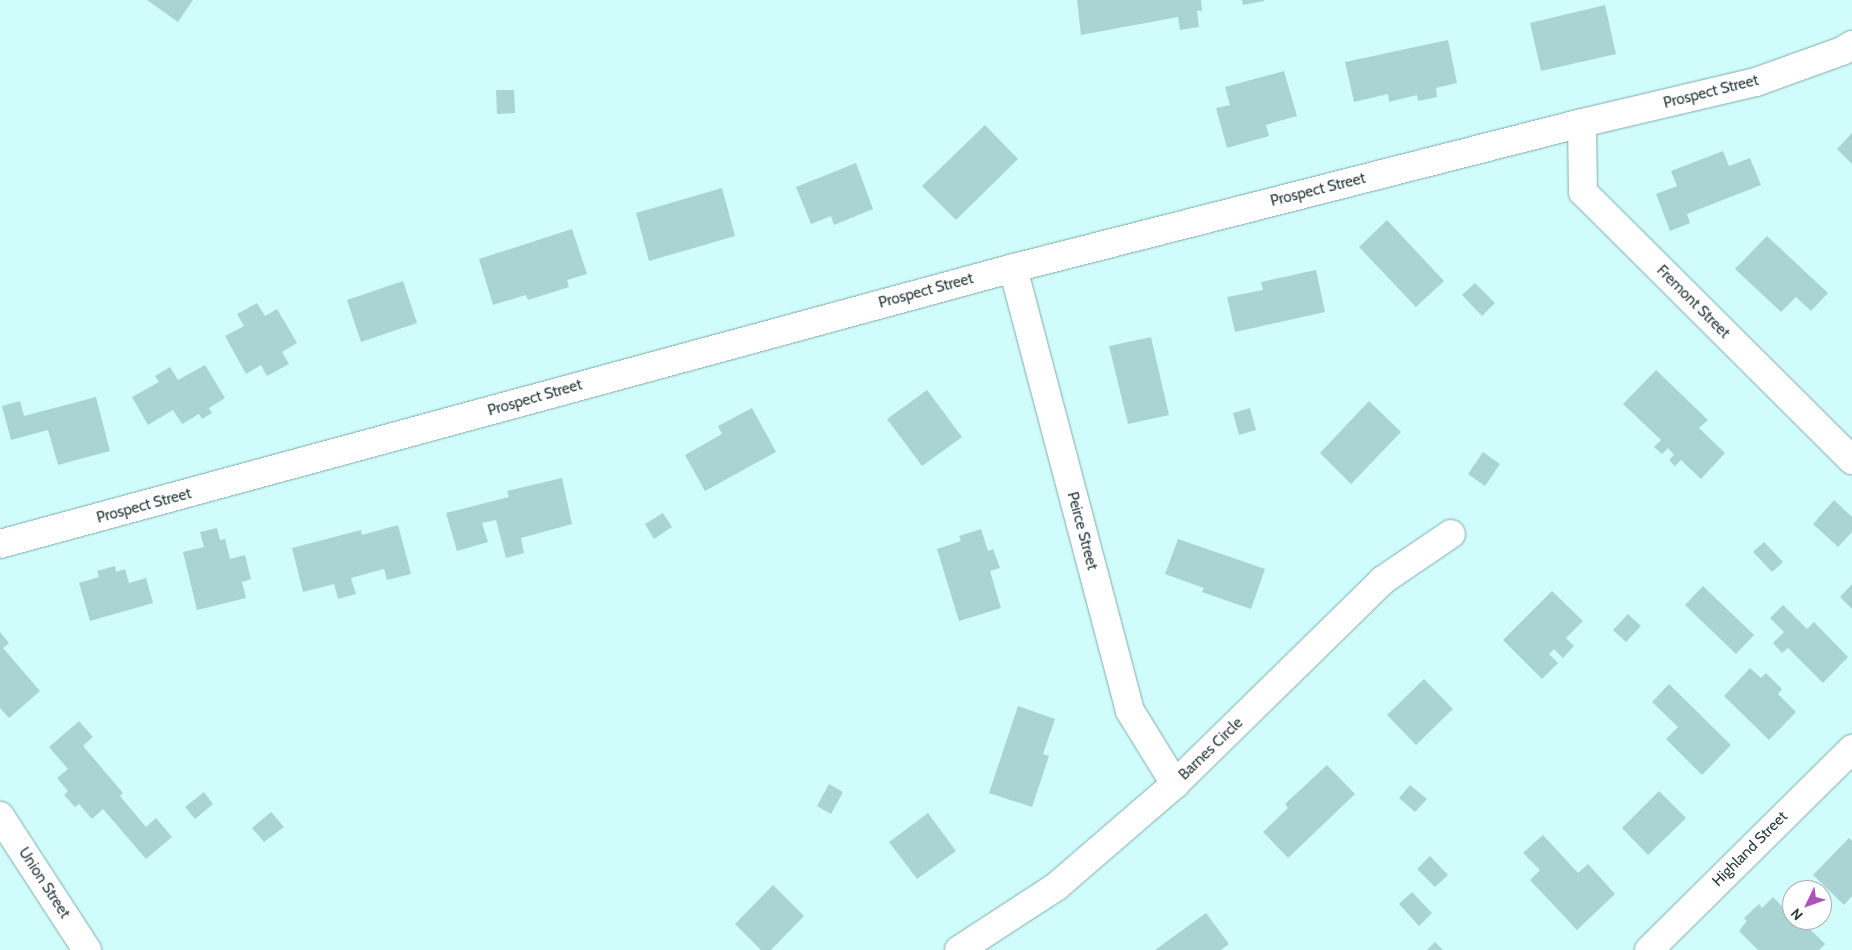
<!DOCTYPE html>
<style>
body{margin:0}
#map{position:relative;width:1852px;height:950px;overflow:hidden;background:#d0fdfc;font-family:Cabin,sans-serif}
div>[style]{position:absolute}
.building>*{inset:0;background:#a9d4d3}
.roads{filter:drop-shadow(0 0 1px #80abaa) drop-shadow(0 0 1px #80abaa)}
.street>*{height:28px;margin:-14px;padding:0 14px;transform-origin:14px;border-radius:14px;background:#fff}
.secondary>*{height:28px;margin:-14px;padding:0 14px;transform-origin:14px;border-radius:14px;background:#fff}
span{translate:-50% -50%;white-space:nowrap;text-align:center;line-height:1.15;-webkit-text-stroke:4px #fff;paint-order:stroke}
.street-label{font-size:15px;color:#293a3a}
.north{position:absolute;left:1782px;top:880px;width:50px;height:50px;box-sizing:border-box;background:#fff;border:1px solid #a9b0b0;border-radius:50%;rotate:228deg;font-size:14px;font-weight:700;line-height:20px;text-align:center;color:#293a3a}
.north::after{content:'';display:block;margin:auto;width:18px;height:22px;background:#ad51bb;clip-path:polygon(50% 0,100% 100%,50% 72%,0 100%)}
</style>
<div id="map">
<div class="building">
<i style="clip-path:polygon(147px 0,193px 0,178px 22px)"></i>
<i style="clip-path:polygon(1077px 0,1201px 0,1202px 11px,1197px 11px,1199px 27px,1180px 30px,1178px 17px,1081px 35px)"></i>
<i style="clip-path:polygon(1242px 0,1264px 0,1264px 1px,1243px 5px)"></i>
<i style="clip-path:polygon(1605px 5px,1616px 54px,1541px 71px,1530px 23px)"></i>
<i style="clip-path:polygon(1448px 40px,1457px 83px,1436px 88px,1437px 97px,1418px 101px,1417px 95px,1389px 102px,1388px 94px,1354px 102px,1345px 62px)"></i>
<i style="clip-path:polygon(1284px 71px,1297px 116px,1266px 125px,1269px 136px,1227px 148px,1216px 108px,1230px 105px,1225px 87px)"></i>
<i style="clip-path:polygon(496px 90px,514px 90px,515px 113px,497px 114px)"></i>
<i style="clip-path:polygon(985px 125px,1018px 159px,956px 220px,922px 186px)"></i>
<i style="clip-path:polygon(1852px 133px,1852px 164px,1837px 149px)"></i>
<i style="clip-path:polygon(1723px 151px,1729px 166px,1750px 158px,1761px 185px,1687px 214px,1690px 223px,1670px 231px,1656px 194px,1677px 186px,1671px 171px)"></i>
<i style="clip-path:polygon(856px 163px,873px 209px,834px 225px,831px 216px,811px 224px,796px 187px)"></i>
<i style="clip-path:polygon(722px 188px,735px 236px,649px 261px,636px 213px)"></i>
<i style="clip-path:polygon(1387px 220px,1444px 281px,1416px 307px,1359px 247px)"></i>
<i style="clip-path:polygon(572px 229px,587px 274px,567px 280px,569px 287px,528px 300px,526px 295px,493px 305px,479px 259px)"></i>
<i style="clip-path:polygon(1767px 236px,1828px 293px,1811px 311px,1796px 297px,1781px 312px,1735px 269px)"></i>
<i style="clip-path:polygon(1316px 270px,1325px 312px,1235px 332px,1227px 297px,1263px 290px,1261px 282px)"></i>
<i style="clip-path:polygon(403px 281px,417px 323px,361px 342px,347px 300px)"></i>
<i style="clip-path:polygon(1475px 283px,1495px 303px,1482px 316px,1462px 295px)"></i>
<i style="clip-path:polygon(257px 303px,265px 316px,277px 309px,297px 343px,282px 352px,289px 364px,267px 376px,261px 365px,246px 374px,225px 336px,244px 326px,237px 314px)"></i>
<i style="clip-path:polygon(1151px 337px,1169px 415px,1128px 424px,1109px 346px)"></i>
<i style="clip-path:polygon(205px 365px,225px 398px,209px 408px,212px 413px,202px 419px,199px 414px,182px 424px,173px 410px,148px 425px,132px 397px,159px 382px,155px 376px,170px 367px,178px 380px)"></i>
<i style="clip-path:polygon(1656px 370px,1708px 420px,1699px 428px,1725px 453px,1701px 479px,1681px 460px,1675px 466px,1669px 460px,1674px 455px,1668px 448px,1662px 454px,1654px 447px,1661px 440px,1623px 404px)"></i>
<i style="clip-path:polygon(927px 390px,962px 437px,922px 466px,887px 419px)"></i>
<i style="clip-path:polygon(96px 397px,110px 451px,58px 465px,48px 430px,11px 440px,2px 406px,20px 401px,24px 416px)"></i>
<i style="clip-path:polygon(1369px 401px,1401px 432px,1351px 484px,1320px 453px)"></i>
<i style="clip-path:polygon(752px 408px,776px 452px,705px 491px,685px 455px,722px 434px,718px 426px)"></i>
<i style="clip-path:polygon(1250px 408px,1256px 430px,1239px 435px,1233px 413px)"></i>
<i style="clip-path:polygon(1483px 452px,1500px 464px,1485px 486px,1468px 474px)"></i>
<i style="clip-path:polygon(562px 478px,572px 524px,521px 538px,524px 553px,506px 558px,496px 520px,482px 523px,488px 542px,457px 551px,446px 513px,509px 497px,507px 491px)"></i>
<i style="clip-path:polygon(1834px 500px,1852px 517px,1852px 532px,1838px 547px,1813px 524px)"></i>
<i style="clip-path:polygon(663px 513px,672px 527px,654px 539px,645px 524px)"></i>
<i style="clip-path:polygon(398px 525px,411px 574px,387px 580px,384px 569px,351px 578px,356px 594px,338px 599px,334px 584px,303px 592px,292px 548px,361px 530px,362px 535px)"></i>
<i style="clip-path:polygon(217px 528px,220px 540px,225px 539px,230px 559px,245px 555px,251px 579px,242px 582px,246px 598px,197px 610px,183px 552px,204px 547px,200px 532px)"></i>
<i style="clip-path:polygon(981px 529px,988px 551px,993px 549px,1000px 568px,990px 571px,1001px 608px,959px 621px,937px 549px,961px 541px,959px 536px)"></i>
<i style="clip-path:polygon(1178px 539px,1265px 569px,1251px 609px,1202px 592px,1204px 588px,1165px 574px)"></i>
<i style="clip-path:polygon(1764px 542px,1783px 562px,1772px 572px,1753px 552px)"></i>
<i style="clip-path:polygon(115px 566px,116px 572px,125px 569px,129px 583px,146px 578px,153px 603px,90px 621px,79px 583px,99px 577px,97px 571px)"></i>
<i style="clip-path:polygon(1852px 584px,1852px 609px,1840px 597px)"></i>
<i style="clip-path:polygon(1703px 586px,1754px 635px,1736px 654px,1685px 605px)"></i>
<i style="clip-path:polygon(1552px 591px,1583px 621px,1566px 638px,1574px 646px,1563px 658px,1554px 649px,1549px 654px,1558px 663px,1542px 679px,1503px 640px)"></i>
<i style="clip-path:polygon(1783px 605px,1807px 629px,1814px 622px,1848px 657px,1823px 683px,1788px 648px,1782px 653px,1773px 643px,1784px 632px,1770px 618px)"></i>
<i style="clip-path:polygon(1628px 614px,1641px 626px,1626px 642px,1613px 630px)"></i>
<i style="clip-path:polygon(0 632px,9px 643px,3px 648px,40px 691px,9px 718px,0 708px)"></i>
<i style="clip-path:polygon(1750px 668px,1761px 678px,1766px 673px,1782px 689px,1778px 694px,1796px 712px,1769px 740px,1724px 696px)"></i>
<i style="clip-path:polygon(1424px 679px,1453px 709px,1416px 745px,1387px 715px)"></i>
<i style="clip-path:polygon(1669px 684px,1731px 745px,1702px 775px,1666px 739px,1678px 727px,1652px 702px)"></i>
<i style="clip-path:polygon(1018px 706px,1055px 719px,1043px 754px,1049px 756px,1032px 807px,989px 793px)"></i>
<i style="clip-path:polygon(79px 721px,93px 737px,83px 746px,123px 793px,120px 796px,146px 827px,156px 818px,172px 837px,146px 859px,103px 809px,92px 819px,79px 804px,75px 807px,64px 795px,68px 791px,57px 778px,68px 769px,49px 747px)"></i>
<i style="clip-path:polygon(1327px 765px,1355px 794px,1288px 858px,1263px 832px,1288px 808px,1285px 804px)"></i>
<i style="clip-path:polygon(829px 784px,843px 792px,831px 814px,817px 806px)"></i>
<i style="clip-path:polygon(1410px 785px,1427px 799px,1415px 812px,1399px 798px)"></i>
<i style="clip-path:polygon(1659px 791px,1686px 818px,1648px 855px,1622px 828px)"></i>
<i style="clip-path:polygon(204px 792px,213px 804px,195px 819px,185px 807px)"></i>
<i style="clip-path:polygon(271px 812px,284px 827px,264px 842px,252px 828px)"></i>
<i style="clip-path:polygon(928px 813px,956px 851px,917px 879px,889px 842px)"></i>
<i style="clip-path:polygon(1543px 835px,1578px 873px,1588px 864px,1615px 894px,1577px 930px,1530px 880px,1540px 870px,1523px 853px)"></i>
<i style="clip-path:polygon(1849px 838px,1852px 841px,1852px 896px,1844px 905px,1813px 875px)"></i>
<i style="clip-path:polygon(1430px 856px,1448px 875px,1435px 887px,1417px 869px)"></i>
<i style="clip-path:polygon(773px 885px,804px 916px,771px 950px,761px 950px,735px 924px)"></i>
<i style="clip-path:polygon(1412px 892px,1432px 913px,1419px 926px,1399px 904px)"></i>
<i style="clip-path:polygon(1773px 897px,1792px 917px,1792px 920px,1801px 926px,1804px 923px,1825px 944px,1819px 950px,1758px 950px,1739px 931px,1747px 921px,1744px 918px,1759px 904px,1762px 908px)"></i>
<i style="clip-path:polygon(1206px 913px,1229px 944px,1221px 950px,1155px 950px)"></i>
<i style="clip-path:polygon(1435px 942px,1443px 950px,1427px 950px)"></i>
</div>
<div class="roads">
<div class="street">
<i style="left:1582px;top:123px;width:69px;rotate:89.2deg"></i>
<i style="left:1583px;top:192px;width:380px;rotate:44.9deg"></i>
<i style="left:1013px;top:268px;width:458px;rotate:75.2deg"></i>
<i style="left:1130px;top:711px;width:86px;rotate:58.3deg"></i>
<i style="left:959px;top:950px;width:117px;rotate:-33.1deg"></i>
<i style="left:1057px;top:886px;width:156px;rotate:-40.8deg"></i>
<i style="left:1175px;top:784px;width:291px;rotate:-44.4deg"></i>
<i style="left:1383px;top:580px;width:82px;rotate:-34.1deg"></i>
</div>
<div class="secondary">
<i style="left:0;top:544px;width:1047px;rotate:-15.23deg"></i>
<i style="left:1010px;top:269px;width:590px;rotate:-14.32deg"></i>
<i style="left:1582px;top:123px;width:179px;rotate:-13.3deg"></i>
<i style="left:1756px;top:82px;width:91px;rotate:-19.8deg"></i>
<i style="left:1842px;top:51px;width:12px;rotate:-31deg"></i>
<i style="left:0;top:816px;width:160px;rotate:57deg"></i>
<i style="left:1649px;top:950px;width:286px;rotate:-44.7deg"></i>
</div>
</div>
<div class="street-label">
<span style="left:1711px;top:92px;rotate:-14deg">Prospect Street</span>
<span style="left:1318px;top:190px;rotate:-14deg">Prospect Street</span>
<span style="left:926px;top:291px;rotate:-15deg">Prospect Street</span>
<span style="left:1693px;top:302px;rotate:45deg">Fremont Street</span>
<span style="left:535px;top:398px;rotate:-16deg">Prospect Street</span>
<span style="left:144px;top:506px;rotate:-15deg">Prospect Street</span>
<span style="left:1082px;top:531px;rotate:75deg">Peirce Street</span>
<span style="left:1211px;top:749px;rotate:-44deg">Barnes Circle</span>
<span style="left:1750px;top:849px;rotate:-45deg">Highland Street</span>
<span style="left:44px;top:883px;rotate:57deg">Union Street</span>
</div>
<div class="north">N</div>
</div>
